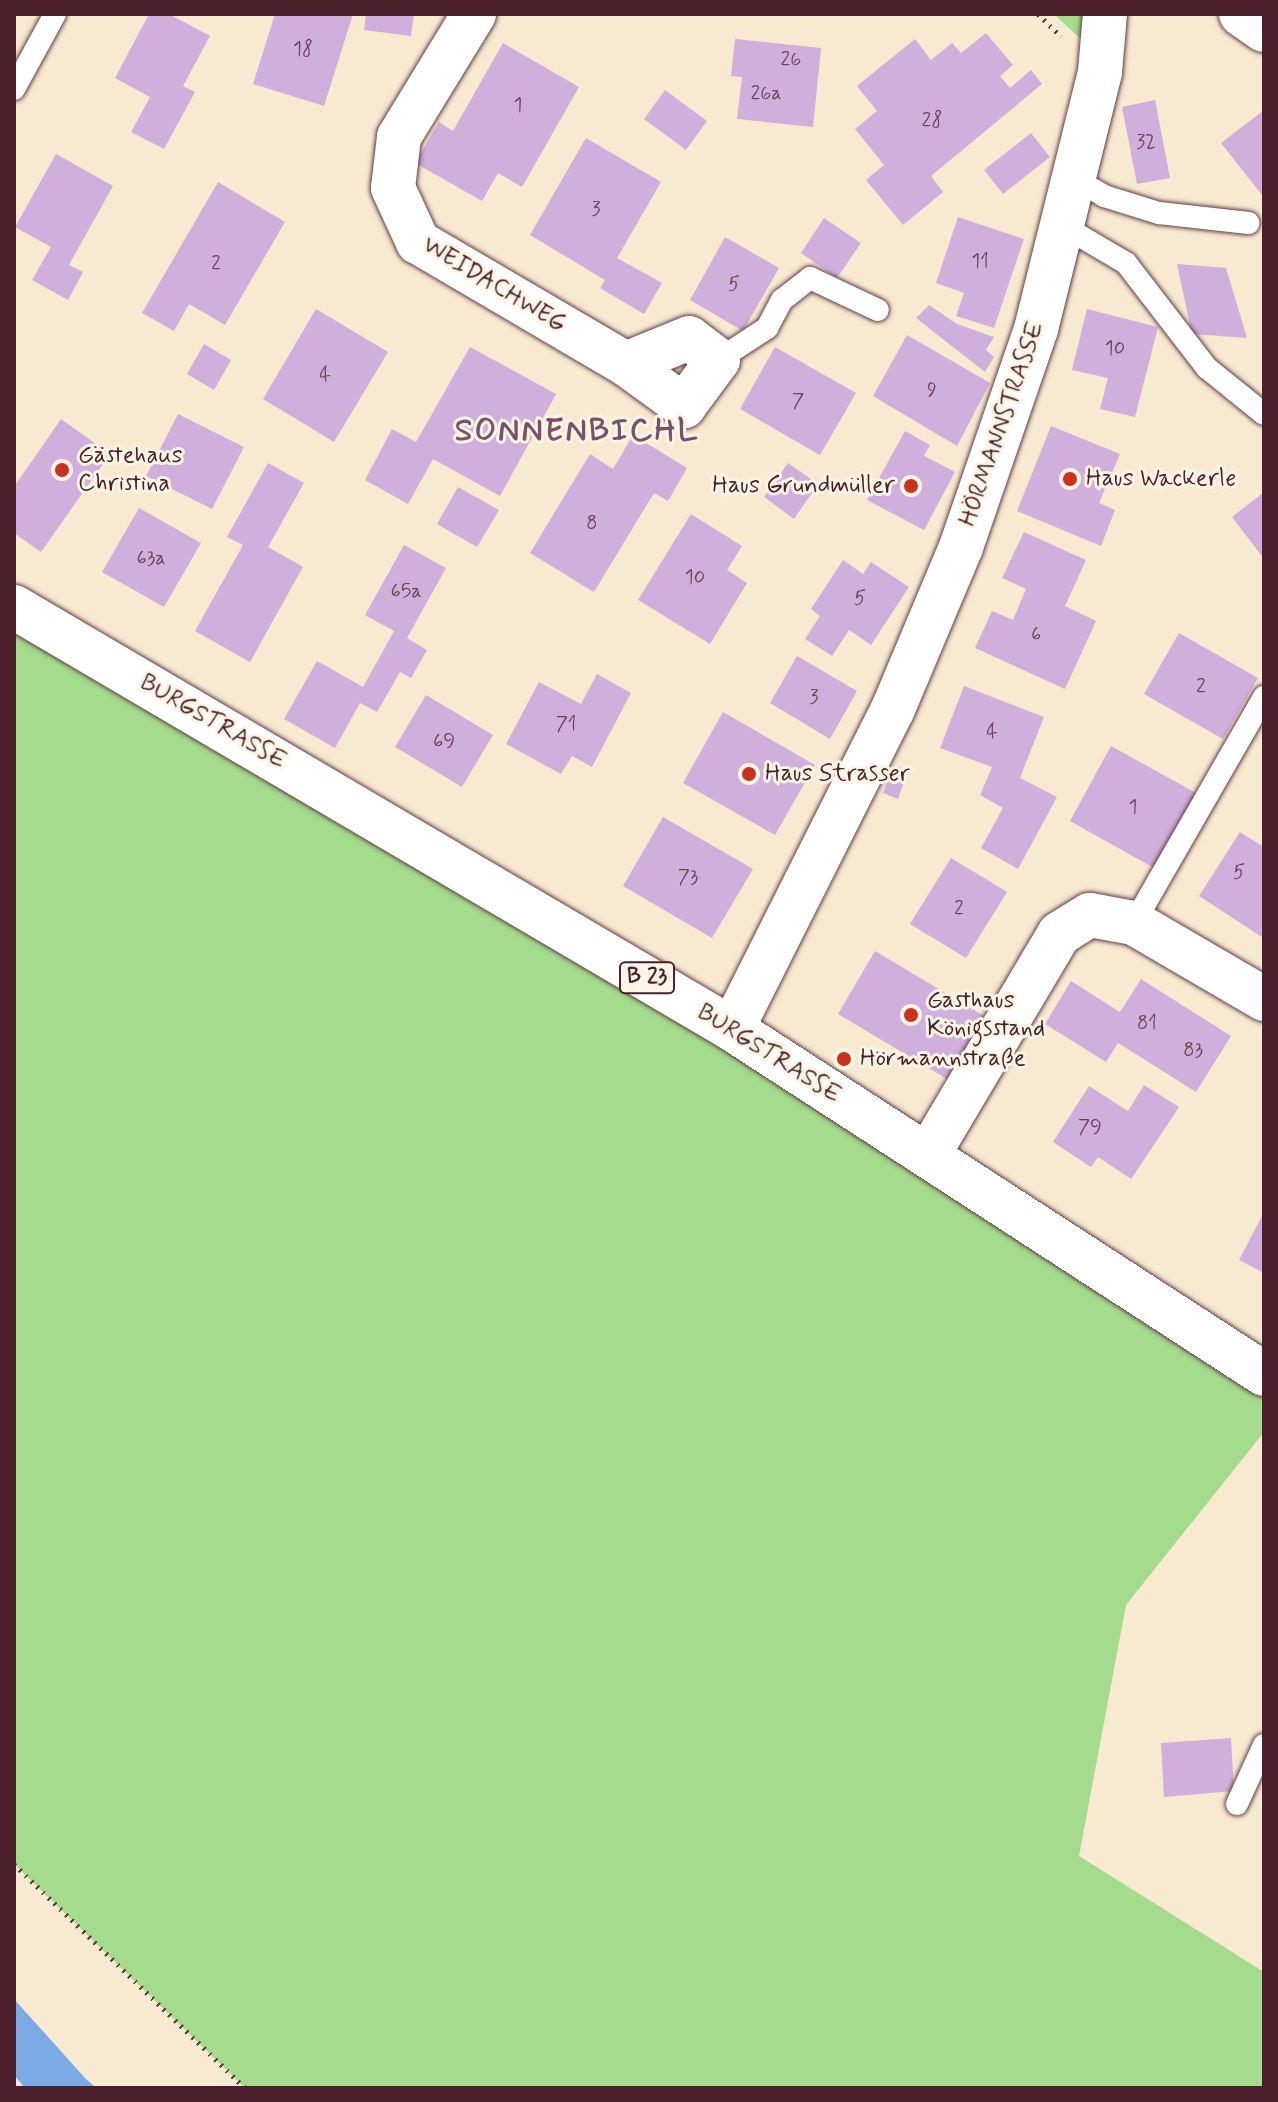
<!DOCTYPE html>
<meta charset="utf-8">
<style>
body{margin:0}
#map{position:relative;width:1278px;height:2102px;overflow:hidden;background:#f8e9d1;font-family:Mynerve,sans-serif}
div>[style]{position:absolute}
.green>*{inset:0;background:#a4db8d}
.water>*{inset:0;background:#7baae5}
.building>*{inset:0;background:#d1afdc}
.path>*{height:5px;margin-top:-2.5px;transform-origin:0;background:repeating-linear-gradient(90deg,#643d44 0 2px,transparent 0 8px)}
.roads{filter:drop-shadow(0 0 2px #643d44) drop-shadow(0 0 2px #643d44)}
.lane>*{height:22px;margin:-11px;padding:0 11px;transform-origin:11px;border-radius:11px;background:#fff}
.street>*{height:44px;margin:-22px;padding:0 22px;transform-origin:22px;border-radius:22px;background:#fff}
.primary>*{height:44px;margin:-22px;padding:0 22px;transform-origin:22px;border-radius:22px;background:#fff}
.dots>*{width:22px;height:22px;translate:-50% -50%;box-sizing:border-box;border:4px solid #fcf5e5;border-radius:50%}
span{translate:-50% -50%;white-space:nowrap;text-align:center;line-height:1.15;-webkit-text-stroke:6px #fcf5e5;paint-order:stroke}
.number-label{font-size:20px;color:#6c4357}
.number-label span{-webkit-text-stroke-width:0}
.shield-label span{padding:2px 6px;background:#fcf5e5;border:2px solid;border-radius:6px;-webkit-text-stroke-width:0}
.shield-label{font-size:22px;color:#4a1f2b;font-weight:700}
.street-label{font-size:24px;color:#4a1f2b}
.poi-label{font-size:24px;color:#4a1f2b}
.left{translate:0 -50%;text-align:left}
.right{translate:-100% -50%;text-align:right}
.district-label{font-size:32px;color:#795169;font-weight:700;letter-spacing:2px}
.frame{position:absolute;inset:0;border:16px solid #4a1f2b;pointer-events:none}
</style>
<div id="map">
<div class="green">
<i style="clip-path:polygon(1055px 14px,1092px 14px,1088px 46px,1058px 18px)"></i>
<i style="clip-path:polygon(14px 607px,1264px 1374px,1264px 1432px,1126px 1605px,1079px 1856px,1264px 1972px,1264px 2088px,245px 2088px,14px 1864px)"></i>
</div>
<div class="water">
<i style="clip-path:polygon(14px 1999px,85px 2078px,96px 2088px,25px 2088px,14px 2075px)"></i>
</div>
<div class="building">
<i style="clip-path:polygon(149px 14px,169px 14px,210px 36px,183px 86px,195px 92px,164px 149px,131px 132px,150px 97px,115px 78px)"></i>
<i style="clip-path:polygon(275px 14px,353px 14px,324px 106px,253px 84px)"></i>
<i style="clip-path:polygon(366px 14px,414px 14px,411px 36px,364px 30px)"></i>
<i style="clip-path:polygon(986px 33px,1013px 65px,1000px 76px,1010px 88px,1031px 70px,1042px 84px,931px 176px,943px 192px,903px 225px,866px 180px,884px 165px,855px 129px,877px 111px,857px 86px,915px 39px,931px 60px,952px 43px,961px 53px)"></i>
<i style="clip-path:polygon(735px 39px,821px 48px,813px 127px,737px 119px,742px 77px,731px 76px)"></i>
<i style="clip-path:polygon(503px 43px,579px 87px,522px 187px,498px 173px,482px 201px,415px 163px,439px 122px,453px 131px)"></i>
<i style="clip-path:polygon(665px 90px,707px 121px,686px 150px,644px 119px)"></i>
<i style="clip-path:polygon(1155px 100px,1170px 178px,1137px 184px,1122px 107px)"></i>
<i style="clip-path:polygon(1264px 110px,1264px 193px,1262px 195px,1221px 143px)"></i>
<i style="clip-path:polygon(1031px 133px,1050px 157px,1003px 194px,984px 170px)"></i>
<i style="clip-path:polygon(586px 138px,661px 182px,617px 258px,662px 283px,644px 314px,600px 288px,605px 280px,530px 235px)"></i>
<i style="clip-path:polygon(56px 154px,113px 186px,69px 265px,83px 272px,68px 300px,32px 280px,51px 247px,15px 227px)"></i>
<i style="clip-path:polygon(218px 182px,285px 222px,225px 325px,189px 304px,174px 331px,142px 313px)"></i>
<i style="clip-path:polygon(958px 217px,1024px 239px,994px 328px,956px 316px,964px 293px,936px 283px)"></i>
<i style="clip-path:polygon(824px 218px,861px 243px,837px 278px,801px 253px)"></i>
<i style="clip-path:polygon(725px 237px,779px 268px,743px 331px,690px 300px)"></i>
<i style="clip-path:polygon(1177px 264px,1226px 268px,1247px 338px,1192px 334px)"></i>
<i style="clip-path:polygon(929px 305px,957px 324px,994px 337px,986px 350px,994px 357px,985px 372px,916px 318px)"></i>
<i style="clip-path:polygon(316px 309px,388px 352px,334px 442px,263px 399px)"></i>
<i style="clip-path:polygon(1087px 309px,1158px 327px,1135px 417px,1100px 409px,1108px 378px,1072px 370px)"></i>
<i style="clip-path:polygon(907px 335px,990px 383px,957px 446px,873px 396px)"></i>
<i style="clip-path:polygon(204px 344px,231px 360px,214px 390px,187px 374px)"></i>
<i style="clip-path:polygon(470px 347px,556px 394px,500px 496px,433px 459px,408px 504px,365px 480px,392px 429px,416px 442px)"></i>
<i style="clip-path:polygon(775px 347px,856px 393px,820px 455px,740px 409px)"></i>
<i style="clip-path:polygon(178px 414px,244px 447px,212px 509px,146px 476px)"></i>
<i style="clip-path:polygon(61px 419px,110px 454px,41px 552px,14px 533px,14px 487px)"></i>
<i style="clip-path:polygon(1051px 426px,1120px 454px,1099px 503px,1115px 510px,1101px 546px,1017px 511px)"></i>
<i style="clip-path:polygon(905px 431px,930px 445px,924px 456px,955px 472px,924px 530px,867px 500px)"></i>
<i style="clip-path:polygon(633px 435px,687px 468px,668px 501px,654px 493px,594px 592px,530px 553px,590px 454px,613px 469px)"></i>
<i style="clip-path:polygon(268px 463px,304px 483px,268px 547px,303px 567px,250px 662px,195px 631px,243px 545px,227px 537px)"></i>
<i style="clip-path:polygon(788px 463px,818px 484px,794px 519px,764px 497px)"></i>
<i style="clip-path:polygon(458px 487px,499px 510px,477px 547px,437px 524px)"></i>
<i style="clip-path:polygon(1264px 492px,1264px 559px,1232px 517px)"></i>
<i style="clip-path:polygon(139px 508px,201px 543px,164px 607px,102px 572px)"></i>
<i style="clip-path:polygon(691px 514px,742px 546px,727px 570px,747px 583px,710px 644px,638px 600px)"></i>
<i style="clip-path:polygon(1024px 532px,1086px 560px,1065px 606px,1096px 621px,1065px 689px,975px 648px,992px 611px,1013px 620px,1026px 589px,1002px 578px)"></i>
<i style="clip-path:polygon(404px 545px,446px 568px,407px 638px,427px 650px,411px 678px,400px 672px,377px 712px,360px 703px,335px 748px,284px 719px,317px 661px,363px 687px,394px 631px,365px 615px)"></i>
<i style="clip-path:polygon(843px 560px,863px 574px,871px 562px,909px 587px,871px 645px,849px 630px,832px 656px,805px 639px,820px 616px,811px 609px)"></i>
<i style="clip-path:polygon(1179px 633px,1258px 678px,1223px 739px,1144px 694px)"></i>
<i style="clip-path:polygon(797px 656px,857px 691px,830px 739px,770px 703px)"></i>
<i style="clip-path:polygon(597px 674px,631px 693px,592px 767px,572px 756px,561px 774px,506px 744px,539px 682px,581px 704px)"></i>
<i style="clip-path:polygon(964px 686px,1044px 717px,1020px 778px,1057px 797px,1018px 869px,981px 848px,1003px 808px,980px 795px,992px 767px,940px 748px)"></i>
<i style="clip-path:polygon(426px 695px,493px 735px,462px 787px,395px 747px)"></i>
<i style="clip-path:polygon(723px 712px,815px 765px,775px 835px,683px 783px)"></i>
<i style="clip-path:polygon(1111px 746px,1196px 793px,1154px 868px,1070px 821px)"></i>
<i style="clip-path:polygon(893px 765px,908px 770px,898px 799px,883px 793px)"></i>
<i style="clip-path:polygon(663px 817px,753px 869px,712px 938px,623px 886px)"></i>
<i style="clip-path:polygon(1240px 832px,1264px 847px,1262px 937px,1199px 896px)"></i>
<i style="clip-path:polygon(951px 858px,1007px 892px,966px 958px,910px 924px)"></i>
<i style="clip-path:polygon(875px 951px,984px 1016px,947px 1079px,838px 1014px)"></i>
<i style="clip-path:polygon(1141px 979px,1231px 1036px,1196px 1092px,1118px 1043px,1106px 1062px,1045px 1024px,1071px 981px,1120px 1012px)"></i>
<i style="clip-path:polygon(1144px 1085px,1179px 1107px,1131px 1179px,1098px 1157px,1091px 1167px,1053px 1142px,1089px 1086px,1128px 1111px)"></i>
<i style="clip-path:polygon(1264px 1212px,1264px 1273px,1239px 1260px)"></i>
<i style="clip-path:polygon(1231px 1738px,1234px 1791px,1164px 1797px,1161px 1743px)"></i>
</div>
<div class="path">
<i style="left:1038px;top:14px;width:32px;rotate:44deg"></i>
<i style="left:14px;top:1864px;width:322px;rotate:44.1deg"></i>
</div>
<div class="roads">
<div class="lane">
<i style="left:14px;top:89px;width:85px;rotate:-61.3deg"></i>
<i style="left:1075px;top:179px;width:34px;rotate:30deg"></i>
<i style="left:1104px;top:196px;width:58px;rotate:17.2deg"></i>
<i style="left:1159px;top:213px;width:90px;rotate:6.4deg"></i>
<i style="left:1063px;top:226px;width:73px;rotate:30.4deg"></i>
<i style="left:1126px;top:263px;width:133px;rotate:52.4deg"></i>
<i style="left:1207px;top:368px;width:73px;rotate:38.9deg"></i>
<i style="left:718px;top:360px;width:59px;rotate:-33.1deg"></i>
<i style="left:767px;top:328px;width:32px;rotate:-62deg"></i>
<i style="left:782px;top:300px;width:36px;rotate:-38deg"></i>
<i style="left:810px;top:278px;width:75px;rotate:25.2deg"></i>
<i style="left:1134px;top:923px;width:261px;rotate:-60.1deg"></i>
<i style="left:1237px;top:1804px;width:65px;rotate:-65.4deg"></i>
</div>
<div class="street">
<i style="left:474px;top:14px;width:144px;rotate:121.4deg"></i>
<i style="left:399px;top:137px;width:51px;rotate:96.7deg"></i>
<i style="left:393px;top:188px;width:60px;rotate:65.2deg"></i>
<i style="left:418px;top:242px;width:241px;rotate:30.4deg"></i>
<i style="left:626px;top:364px;width:72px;rotate:35.9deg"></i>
<i style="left:684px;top:406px;width:57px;rotate:-53.5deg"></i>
<i style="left:718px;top:360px;width:36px;rotate:-143deg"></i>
<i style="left:689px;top:338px;width:68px;rotate:157.6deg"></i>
<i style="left:1241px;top:14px;width:28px;rotate:35deg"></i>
<i style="left:732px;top:1029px;width:358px;rotate:-63.3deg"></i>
<i style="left:893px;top:709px;width:176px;rotate:-67.2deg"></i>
<i style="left:961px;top:547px;width:231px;rotate:-71deg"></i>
<i style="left:1036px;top:329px;width:265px;rotate:-76deg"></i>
<i style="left:1100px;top:72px;width:58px;rotate:-85.1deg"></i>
<i style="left:928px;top:1155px;width:257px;rotate:-59.3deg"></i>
<i style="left:1059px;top:934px;width:36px;rotate:-32deg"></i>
<i style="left:1090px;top:915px;width:45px;rotate:10.3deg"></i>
<i style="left:1134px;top:923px;width:151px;rotate:30.3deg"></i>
</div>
<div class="primary">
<i style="left:14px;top:607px;width:833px;rotate:30.44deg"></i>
<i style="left:732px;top:1029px;width:634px;rotate:32.96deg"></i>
</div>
</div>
<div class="dots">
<i style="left:62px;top:470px;background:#c8321e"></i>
<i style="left:1070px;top:479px;background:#c8321e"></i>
<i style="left:911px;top:486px;background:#c8321e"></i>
<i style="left:749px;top:774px;background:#c8321e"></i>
<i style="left:911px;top:1015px;background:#c8321e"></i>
<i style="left:844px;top:1059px;background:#c8321e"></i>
</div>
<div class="number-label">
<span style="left:303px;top:49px">18</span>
<span style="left:791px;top:59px">26</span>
<span style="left:766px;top:93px">26a</span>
<span style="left:518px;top:105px">1</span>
<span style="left:932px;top:120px">28</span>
<span style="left:1146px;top:142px">32</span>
<span style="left:596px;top:209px">3</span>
<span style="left:980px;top:261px">11</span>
<span style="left:216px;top:263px">2</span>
<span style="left:734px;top:284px">5</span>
<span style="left:1115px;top:348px">10</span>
<span style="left:325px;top:375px">4</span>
<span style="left:932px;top:390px">9</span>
<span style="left:798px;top:401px">7</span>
<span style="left:592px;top:523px">8</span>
<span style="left:151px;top:558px">63a</span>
<span style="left:695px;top:577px">10</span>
<span style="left:406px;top:591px">65a</span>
<span style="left:860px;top:598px">5</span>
<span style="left:1036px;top:634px">6</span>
<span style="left:1201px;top:686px">2</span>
<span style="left:814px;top:697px">3</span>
<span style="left:566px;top:724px">71</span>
<span style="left:992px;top:732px">4</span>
<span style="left:444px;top:741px">69</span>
<span style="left:1133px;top:807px">1</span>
<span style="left:1239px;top:872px">5</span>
<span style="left:688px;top:877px">73</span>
<span style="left:959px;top:908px">2</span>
<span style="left:1147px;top:1023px">81</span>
<span style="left:1193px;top:1050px">83</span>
<span style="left:1090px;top:1127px">79</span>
</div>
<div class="shield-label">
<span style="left:647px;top:978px">B 23</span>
</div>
<div class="street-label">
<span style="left:494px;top:285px;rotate:31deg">WEIDACHWEG</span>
<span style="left:1002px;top:424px;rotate:-71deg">HÖRMANNSTRASSE</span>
<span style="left:213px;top:722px;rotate:30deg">BURGSTRASSE</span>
<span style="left:769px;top:1054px;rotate:32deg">BURGSTRASSE</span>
</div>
<div class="poi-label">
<span class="left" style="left:78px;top:470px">Gästehaus<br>Christina</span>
<span class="left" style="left:1086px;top:479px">Haus Wackerle</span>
<span class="right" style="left:895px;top:486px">Haus Grundmüller</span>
<span class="left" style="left:765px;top:774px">Haus Strasser</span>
<span class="left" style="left:927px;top:1015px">Gasthaus<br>Königsstand</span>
<span class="left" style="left:860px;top:1059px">Hörmannstraße</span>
</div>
<div class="district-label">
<span style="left:577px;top:431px">SONNENBICHL</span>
</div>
<div class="frame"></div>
</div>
